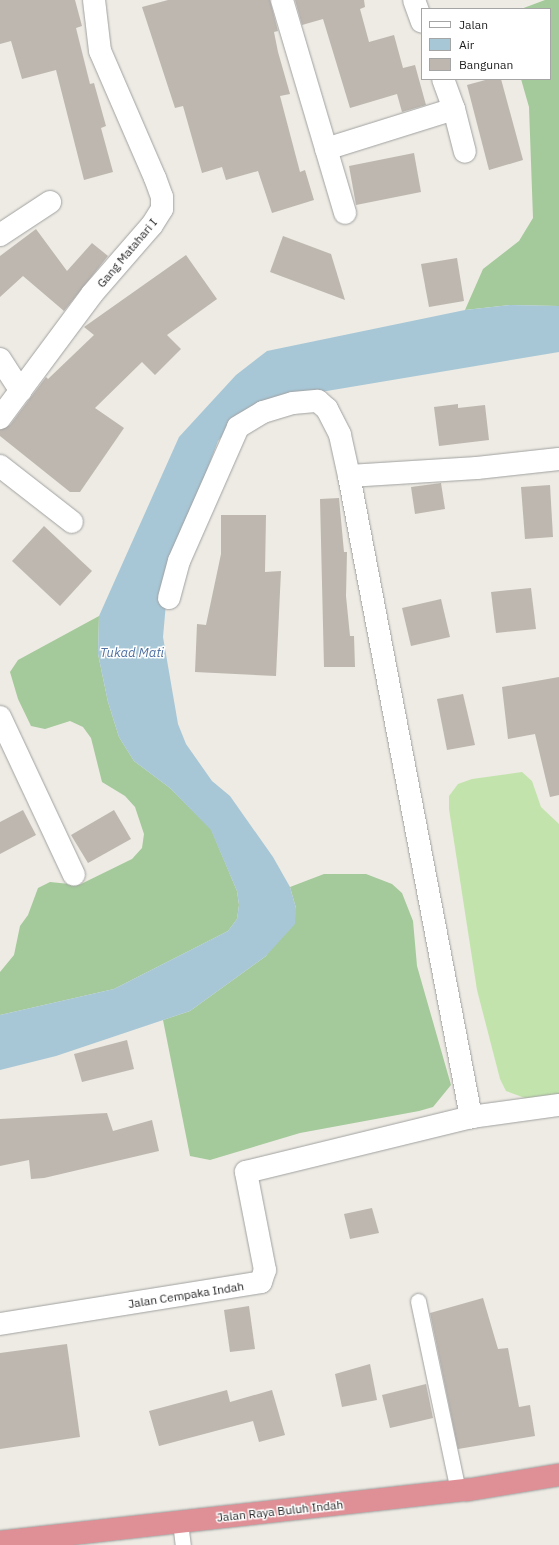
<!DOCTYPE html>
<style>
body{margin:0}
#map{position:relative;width:559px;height:1545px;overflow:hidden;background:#edebe3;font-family:"IBM Plex Sans",sans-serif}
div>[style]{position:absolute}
.grass>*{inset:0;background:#c2e4ac}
.forest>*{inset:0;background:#a4c99b}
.water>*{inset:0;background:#a7c7d7}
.building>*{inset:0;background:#bdb7b0}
.roads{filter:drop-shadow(0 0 1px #a1a1a1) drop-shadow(0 0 1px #a1a1a1)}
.lane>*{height:15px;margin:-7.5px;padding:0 7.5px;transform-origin:7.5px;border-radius:7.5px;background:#fff}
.street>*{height:22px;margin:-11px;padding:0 11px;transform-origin:11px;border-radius:11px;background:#fff}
.highway>*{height:22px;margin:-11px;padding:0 11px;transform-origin:11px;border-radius:11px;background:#df9096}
span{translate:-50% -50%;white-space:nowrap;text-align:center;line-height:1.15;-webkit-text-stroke:3px #fff;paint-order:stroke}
.street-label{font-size:12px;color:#1d1d1d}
.water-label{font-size:13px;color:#5172a4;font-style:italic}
.legend{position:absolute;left:421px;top:8px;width:130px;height:72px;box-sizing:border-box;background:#fff;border:1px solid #a5a5a5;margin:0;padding:5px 7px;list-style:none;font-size:12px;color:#1d1d1d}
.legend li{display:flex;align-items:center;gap:8px;height:20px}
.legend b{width:20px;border:1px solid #a5a5a5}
</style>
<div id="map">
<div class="grass">
<i style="clip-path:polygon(522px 772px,532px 781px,541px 807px,559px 824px,559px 1097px,533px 1101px,506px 1091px,500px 1079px,477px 990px,449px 809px,449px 796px,458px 784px,472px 779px)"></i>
</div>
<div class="forest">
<i style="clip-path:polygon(545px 0,559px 0,559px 306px,510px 305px,465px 310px,483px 269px,519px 241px,533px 218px,529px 107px,521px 79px,550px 79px,550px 9px,521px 9px)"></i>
<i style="clip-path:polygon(99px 616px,98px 654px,108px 702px,119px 737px,134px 761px,170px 788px,211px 829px,237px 891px,239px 905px,237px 919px,228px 931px,114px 989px,0 1015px,0 972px,14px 955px,20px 926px,28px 915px,38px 888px,50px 882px,79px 885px,132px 859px,142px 848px,144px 834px,135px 807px,125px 796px,102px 782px,91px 738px,83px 727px,70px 721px,45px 729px,31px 726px,18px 699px,10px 672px,18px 660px)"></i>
<i style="clip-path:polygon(324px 874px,366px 874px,392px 884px,402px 893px,413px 921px,417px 966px,451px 1085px,433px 1107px,419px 1111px,300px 1133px,210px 1160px,190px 1156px,163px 1020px,190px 1011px,266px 956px,296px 908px,290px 887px)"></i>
</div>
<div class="water">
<i style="clip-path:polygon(510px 305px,559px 306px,559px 352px,291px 397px,232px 425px,218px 441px,176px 553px,168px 581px,163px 637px,178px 724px,186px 744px,212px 781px,230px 796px,273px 857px,290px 887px,296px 908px,295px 924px,266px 956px,190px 1011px,56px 1056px,0 1070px,0 1015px,114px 989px,228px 931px,237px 919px,239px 905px,237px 891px,211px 830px,170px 788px,134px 761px,119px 737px,108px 702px,98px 654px,99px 616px,179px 437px,236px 375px,267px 351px,465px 310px)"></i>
</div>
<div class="building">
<i style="clip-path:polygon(0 0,75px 0,82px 26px,76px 28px,90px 84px,94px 83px,106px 126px,101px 128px,113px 172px,84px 180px,56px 70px,22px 79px,11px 41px,0 44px)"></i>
<i style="clip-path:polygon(168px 0,270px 0,278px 31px,274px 32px,278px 52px,290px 94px,280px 96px,300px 172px,305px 170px,314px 200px,272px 213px,258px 171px,226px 180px,222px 167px,202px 173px,183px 106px,175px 108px,142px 7px)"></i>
<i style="clip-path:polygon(295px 0,364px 0,365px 7px,360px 9px,369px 42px,394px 35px,403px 68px,415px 65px,426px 105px,402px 112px,397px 94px,350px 108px,323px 19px,302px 25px)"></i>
<i style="clip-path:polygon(489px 79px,501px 79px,523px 160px,489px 170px,467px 85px)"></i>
<i style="clip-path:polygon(414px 153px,421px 192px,356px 205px,349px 166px)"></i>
<i style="clip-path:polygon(36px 229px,67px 271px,92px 243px,108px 256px,64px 311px,23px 276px,0 297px,0 256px)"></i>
<i style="clip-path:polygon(283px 236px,331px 254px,345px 300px,270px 272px)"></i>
<i style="clip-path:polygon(186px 255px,217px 299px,167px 335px,181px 349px,155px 375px,142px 362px,95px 408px,124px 428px,80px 492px,70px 492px,0 436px,0 430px,10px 425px,46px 377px,48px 379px,94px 335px,84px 327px)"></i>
<i style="clip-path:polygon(457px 258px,464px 301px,429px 307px,421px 264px)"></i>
<i style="clip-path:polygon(458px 404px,458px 408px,485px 405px,489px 440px,439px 446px,434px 407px)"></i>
<i style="clip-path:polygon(441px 483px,445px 509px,415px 514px,411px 487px)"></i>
<i style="clip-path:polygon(550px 485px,553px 537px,525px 539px,521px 487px)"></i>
<i style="clip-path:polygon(339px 498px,344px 552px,347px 552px,346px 596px,350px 636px,354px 636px,355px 667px,324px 667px,320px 499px)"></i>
<i style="clip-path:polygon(221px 515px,266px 515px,265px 572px,281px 571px,276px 676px,195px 672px,197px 624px,206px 625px,221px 554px)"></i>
<i style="clip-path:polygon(44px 526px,92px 571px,60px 606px,12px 561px)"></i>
<i style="clip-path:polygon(531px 588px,536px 629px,496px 633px,491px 592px)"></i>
<i style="clip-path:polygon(441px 599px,450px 637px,411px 646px,402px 608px)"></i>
<i style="clip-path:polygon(559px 677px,559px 795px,550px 797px,535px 734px,508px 739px,502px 687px)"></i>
<i style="clip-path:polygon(463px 694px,475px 745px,447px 750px,437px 699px)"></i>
<i style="clip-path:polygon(23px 810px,36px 835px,0 854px,0 822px)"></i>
<i style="clip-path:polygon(114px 810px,131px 839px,88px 863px,71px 835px)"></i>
<i style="clip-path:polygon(127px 1040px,134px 1069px,82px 1082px,74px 1054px)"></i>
<i style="clip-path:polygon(107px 1113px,113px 1131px,152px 1120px,159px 1151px,44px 1178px,31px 1179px,29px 1160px,0 1166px,0 1119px)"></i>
<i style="clip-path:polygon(372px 1208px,379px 1233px,350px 1239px,344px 1214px)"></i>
<i style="clip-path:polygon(483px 1298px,498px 1349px,508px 1348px,519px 1407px,530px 1405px,535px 1436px,458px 1449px,430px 1313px)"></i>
<i style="clip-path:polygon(249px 1306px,255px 1349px,230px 1352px,224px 1310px)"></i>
<i style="clip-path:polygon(67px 1344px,80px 1437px,0 1449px,0 1353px)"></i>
<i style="clip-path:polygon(370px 1364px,377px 1400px,342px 1407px,335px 1374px)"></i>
<i style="clip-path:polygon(426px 1384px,433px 1418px,390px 1428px,382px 1395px)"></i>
<i style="clip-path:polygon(227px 1390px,230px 1402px,272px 1390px,285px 1435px,259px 1442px,253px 1421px,159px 1446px,149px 1411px)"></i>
</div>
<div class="roads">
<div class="lane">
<i style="left:418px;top:1301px;width:194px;rotate:78.1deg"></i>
<i style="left:180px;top:1522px;width:23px;rotate:83deg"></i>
</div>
<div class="street">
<i style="left:282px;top:0;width:222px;rotate:73.5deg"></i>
<i style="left:414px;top:0;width:23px;rotate:70deg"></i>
<i style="left:443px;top:79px;width:32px;rotate:70deg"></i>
<i style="left:454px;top:109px;width:44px;rotate:75.7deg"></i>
<i style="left:326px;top:149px;width:134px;rotate:-17.4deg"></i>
<i style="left:0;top:235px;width:60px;rotate:-33.4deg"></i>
<i style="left:0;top:359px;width:38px;rotate:57deg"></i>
<i style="left:0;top:418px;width:154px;rotate:-53.4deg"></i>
<i style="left:92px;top:294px;width:91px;rotate:-49deg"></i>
<i style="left:152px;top:225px;width:19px;rotate:-58deg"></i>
<i style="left:162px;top:209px;width:12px;rotate:-90deg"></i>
<i style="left:162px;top:197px;width:20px;rotate:-110deg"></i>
<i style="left:155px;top:178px;width:138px;rotate:-113.4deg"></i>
<i style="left:100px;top:51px;width:51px;rotate:-96.7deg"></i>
<i style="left:0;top:466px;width:91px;rotate:37.9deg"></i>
<i style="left:349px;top:476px;width:128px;rotate:-3.6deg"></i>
<i style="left:477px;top:468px;width:82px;rotate:-6.3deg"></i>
<i style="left:169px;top:598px;width:38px;rotate:-75deg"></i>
<i style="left:179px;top:561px;width:146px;rotate:-66.2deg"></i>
<i style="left:238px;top:427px;width:29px;rotate:-31deg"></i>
<i style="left:263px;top:412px;width:31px;rotate:-17deg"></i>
<i style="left:293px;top:403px;width:25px;rotate:-5deg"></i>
<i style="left:318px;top:401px;width:12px;rotate:42deg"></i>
<i style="left:327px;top:409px;width:29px;rotate:63deg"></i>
<i style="left:340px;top:435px;width:42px;rotate:77.6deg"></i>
<i style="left:349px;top:476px;width:653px;rotate:79.22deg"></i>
<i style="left:0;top:717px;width:174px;rotate:64.9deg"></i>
<i style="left:0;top:1324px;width:264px;rotate:-9.1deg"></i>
<i style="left:261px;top:1282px;width:13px;rotate:-72deg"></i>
<i style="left:265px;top:1270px;width:100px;rotate:-101deg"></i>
<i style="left:246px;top:1172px;width:232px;rotate:-13.7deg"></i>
<i style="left:471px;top:1117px;width:89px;rotate:-7.8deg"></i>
</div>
<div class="highway">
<i style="left:0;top:1542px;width:470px;rotate:-6.4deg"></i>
<i style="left:467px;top:1490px;width:93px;rotate:-9.3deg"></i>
</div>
</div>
<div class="street-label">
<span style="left:127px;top:253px;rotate:-50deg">Gang Matahari I</span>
<span style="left:186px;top:1295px;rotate:-9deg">Jalan Cempaka Indah</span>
<span style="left:280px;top:1511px;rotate:-6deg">Jalan Raya Buluh Indah</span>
</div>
<div class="water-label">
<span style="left:132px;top:653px">Tukad Mati</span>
</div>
<ul class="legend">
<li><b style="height:5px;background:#fff"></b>Jalan</li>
<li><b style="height:11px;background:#a7c7d7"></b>Air</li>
<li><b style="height:11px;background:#bdb7b0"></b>Bangunan</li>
</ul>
</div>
